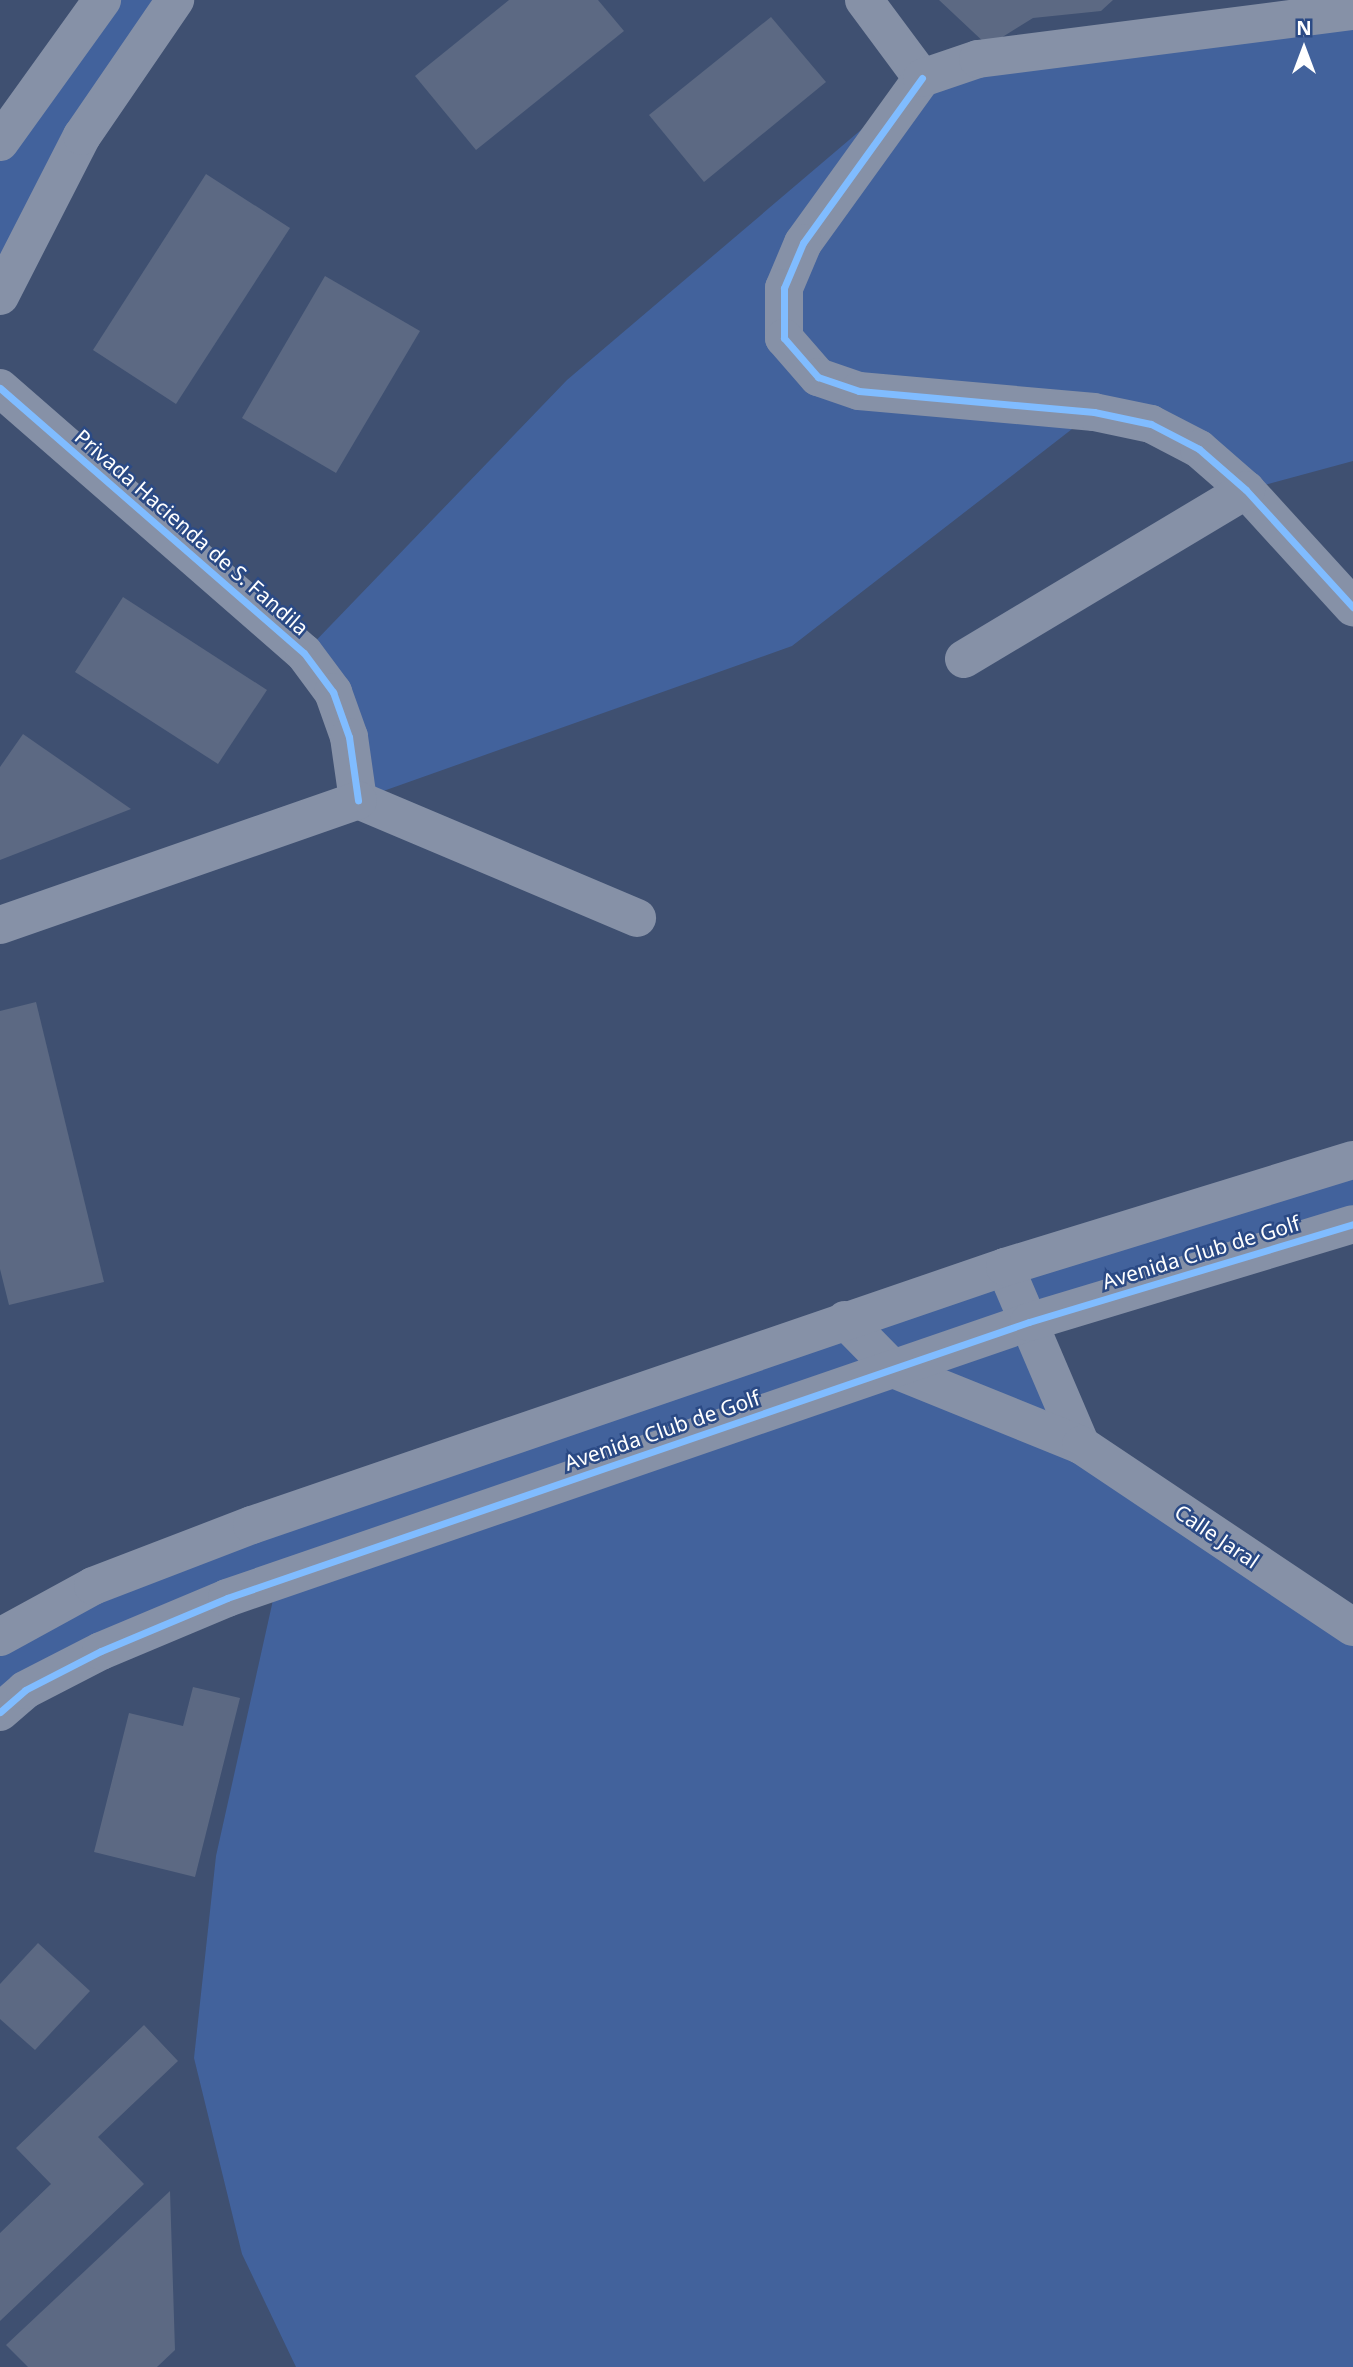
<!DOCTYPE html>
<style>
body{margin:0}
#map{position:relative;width:1353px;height:2367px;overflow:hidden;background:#3f5071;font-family:"Noto Sans",sans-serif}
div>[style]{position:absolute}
.green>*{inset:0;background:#42629c}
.building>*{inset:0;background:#5c6983}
.minor>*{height:38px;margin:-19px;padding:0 19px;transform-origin:19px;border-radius:19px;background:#8691a7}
.tertiary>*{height:38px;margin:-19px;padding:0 19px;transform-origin:19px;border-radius:19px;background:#8691a7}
.cycleway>*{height:7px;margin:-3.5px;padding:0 3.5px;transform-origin:3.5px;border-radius:3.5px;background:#80bcff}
span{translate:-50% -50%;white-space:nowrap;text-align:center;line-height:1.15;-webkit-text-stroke:5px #2b4a85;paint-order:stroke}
.street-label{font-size:21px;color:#fff}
.north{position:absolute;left:1269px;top:14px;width:70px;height:70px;-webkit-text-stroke:5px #2b4a85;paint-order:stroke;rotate:0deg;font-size:19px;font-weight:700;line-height:28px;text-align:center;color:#fff}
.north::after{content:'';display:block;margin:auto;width:24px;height:32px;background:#fff;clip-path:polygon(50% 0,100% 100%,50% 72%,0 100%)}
</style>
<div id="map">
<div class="green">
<i style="clip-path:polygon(102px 0,175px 0,0 300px,0 153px)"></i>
<i style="clip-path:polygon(1353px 11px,1353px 461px,1246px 490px,1094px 412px,792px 646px,358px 800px,304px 653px,567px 380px,922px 78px)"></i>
<i style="clip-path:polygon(1353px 1160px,1353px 1224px,1029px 1322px,1081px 1445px,1353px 1627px,1353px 2367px,296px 2367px,242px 2254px,194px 2058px,216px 1856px,277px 1582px,0 1712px,0 1637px,93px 1586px)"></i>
</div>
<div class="building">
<i style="clip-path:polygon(509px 0,598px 0,624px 31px,476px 150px,415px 76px)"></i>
<i style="clip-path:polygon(939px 0,1113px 0,1101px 11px,1033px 18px,988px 46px)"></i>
<i style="clip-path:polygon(771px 17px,826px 82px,704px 182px,649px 115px)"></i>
<i style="clip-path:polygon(206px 174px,290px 228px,176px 404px,93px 350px)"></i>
<i style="clip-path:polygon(325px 276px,420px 331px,336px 473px,242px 418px)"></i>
<i style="clip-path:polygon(123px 597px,267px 690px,218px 764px,75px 672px)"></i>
<i style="clip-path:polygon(23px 734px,131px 809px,0 860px,0 767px)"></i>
<i style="clip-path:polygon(36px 1002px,104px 1282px,9px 1305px,0 1269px,0 1011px)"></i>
<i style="clip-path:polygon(193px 1687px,240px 1698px,195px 1877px,94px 1852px,129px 1713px,183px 1726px)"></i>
<i style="clip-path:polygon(38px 1943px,90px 1991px,35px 2050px,0 2019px,0 1984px)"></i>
<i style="clip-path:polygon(144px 2025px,178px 2061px,98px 2137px,144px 2184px,0 2321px,0 2233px,51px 2184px,16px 2148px)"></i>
<i style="clip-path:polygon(170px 2191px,175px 2350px,157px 2367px,28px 2367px,6px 2345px)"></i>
</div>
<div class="minor">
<i style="left:864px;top:0;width:97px;rotate:53.4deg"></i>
<i style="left:922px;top:78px;width:203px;rotate:125.8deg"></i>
<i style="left:803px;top:243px;width:49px;rotate:112.9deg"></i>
<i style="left:784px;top:288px;width:50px;rotate:90deg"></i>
<i style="left:784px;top:338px;width:52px;rotate:48.9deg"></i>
<i style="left:818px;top:377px;width:43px;rotate:18.9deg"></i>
<i style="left:859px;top:391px;width:236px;rotate:5.1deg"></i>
<i style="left:1094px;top:412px;width:58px;rotate:11.9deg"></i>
<i style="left:1151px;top:424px;width:54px;rotate:27.5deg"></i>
<i style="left:1199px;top:449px;width:62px;rotate:41.1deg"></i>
<i style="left:1246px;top:490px;width:159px;rotate:47.6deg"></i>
<i style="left:922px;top:78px;width:59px;rotate:-18.7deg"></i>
<i style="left:978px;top:59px;width:378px;rotate:-7.3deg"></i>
<i style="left:0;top:388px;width:403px;rotate:41.1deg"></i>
<i style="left:304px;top:653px;width:49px;rotate:53.4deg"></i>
<i style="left:333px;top:692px;width:48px;rotate:70.4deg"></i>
<i style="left:349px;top:737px;width:64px;rotate:81.9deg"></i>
<i style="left:964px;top:659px;width:329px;rotate:-30.9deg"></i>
<i style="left:358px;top:800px;width:303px;rotate:22.9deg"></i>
<i style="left:0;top:925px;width:379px;rotate:-19.2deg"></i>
<i style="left:1005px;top:1267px;width:194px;rotate:66.9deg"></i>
<i style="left:845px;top:1320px;width:69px;rotate:45.6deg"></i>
<i style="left:893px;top:1369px;width:203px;rotate:22deg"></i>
<i style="left:1081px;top:1445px;width:327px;rotate:33.8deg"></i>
</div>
<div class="tertiary">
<i style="left:0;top:142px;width:175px;rotate:-54.3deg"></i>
<i style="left:0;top:296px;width:180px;rotate:-62.9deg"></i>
<i style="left:82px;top:136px;width:165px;rotate:-55.6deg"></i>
<i style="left:0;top:1637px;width:106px;rotate:-28.7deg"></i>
<i style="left:93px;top:1586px;width:170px;rotate:-21deg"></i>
<i style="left:252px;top:1525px;width:796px;rotate:-18.91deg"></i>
<i style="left:1005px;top:1267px;width:364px;rotate:-17.1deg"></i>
<i style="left:0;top:1712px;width:33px;rotate:-41deg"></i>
<i style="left:25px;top:1690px;width:85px;rotate:-27.2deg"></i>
<i style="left:101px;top:1651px;width:137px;rotate:-22.8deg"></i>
<i style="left:227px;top:1598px;width:848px;rotate:-18.99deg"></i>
<i style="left:1029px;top:1322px;width:338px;rotate:-16.8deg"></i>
</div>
<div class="cycleway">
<i style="left:922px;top:78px;width:203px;rotate:125.8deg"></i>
<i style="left:803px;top:243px;width:49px;rotate:112.9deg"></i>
<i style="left:784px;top:288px;width:50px;rotate:90deg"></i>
<i style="left:784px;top:338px;width:52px;rotate:48.9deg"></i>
<i style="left:818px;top:377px;width:43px;rotate:18.9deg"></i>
<i style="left:859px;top:391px;width:236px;rotate:5.1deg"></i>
<i style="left:1094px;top:412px;width:58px;rotate:11.9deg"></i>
<i style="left:1151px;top:424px;width:54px;rotate:27.5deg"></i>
<i style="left:1199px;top:449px;width:62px;rotate:41.1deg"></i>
<i style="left:1246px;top:490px;width:159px;rotate:47.6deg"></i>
<i style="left:0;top:388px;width:403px;rotate:41.1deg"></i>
<i style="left:304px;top:653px;width:49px;rotate:53.4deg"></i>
<i style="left:333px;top:692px;width:48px;rotate:70.4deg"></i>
<i style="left:349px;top:737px;width:64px;rotate:81.9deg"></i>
<i style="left:0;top:1712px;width:33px;rotate:-41deg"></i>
<i style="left:25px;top:1690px;width:85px;rotate:-27.2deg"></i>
<i style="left:101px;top:1651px;width:137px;rotate:-22.8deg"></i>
<i style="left:227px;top:1598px;width:848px;rotate:-18.99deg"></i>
<i style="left:1029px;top:1322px;width:338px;rotate:-16.8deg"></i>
</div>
<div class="street-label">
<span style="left:192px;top:532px;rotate:41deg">Privada Hacienda de S. Fandila</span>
<span style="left:1201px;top:1252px;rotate:-17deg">Avenida Club de Golf</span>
<span style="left:662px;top:1430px;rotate:-19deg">Avenida Club de Golf</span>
<span style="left:1217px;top:1536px;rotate:34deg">Calle Jaral</span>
</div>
<div class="north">N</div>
</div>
